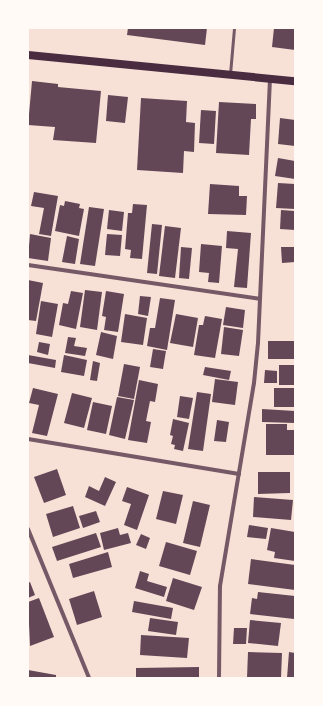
<!DOCTYPE html>
<style>
body{margin:0}
#map{position:relative;width:323px;height:706px;overflow:hidden;background:#f7e1d7;font-family:"Golos Text",sans-serif}
div>[style]{position:absolute}
.building>*{inset:0;background:#644757}
.service>*{height:3px;margin:-1.5px;padding:0 1.5px;transform-origin:1.5px;border-radius:1.5px;background:#755966}
.minor>*{height:4px;margin:-2px;padding:0 2px;transform-origin:2px;border-radius:2px;background:#755966}
.secondary>*{height:8px;margin:-4px;padding:0 4px;transform-origin:4px;border-radius:4px;background:#4a2c40}
span{translate:-50% -50%;white-space:nowrap;text-align:center;line-height:1.15;-webkit-text-stroke:3px #fffaf5;paint-order:stroke}
.frame{position:absolute;inset:0;border:29px solid #fffaf5;pointer-events:none}
</style>
<div id="map">
<div class="building">
<i style="clip-path:polygon(128px 28px,207px 28px,205px 45px,127px 35px)"></i>
<i style="clip-path:polygon(274px 28px,295px 28px,295px 50px,272px 47px)"></i>
<i style="clip-path:polygon(32px 81px,58px 84px,58px 87px,101px 91px,96px 143px,53px 140px,55px 127px,28px 125px)"></i>
<i style="clip-path:polygon(108px 95px,128px 97px,125px 123px,106px 121px)"></i>
<i style="clip-path:polygon(141px 98px,187px 101px,186px 122px,195px 123px,194px 152px,184px 151px,183px 173px,137px 170px)"></i>
<i style="clip-path:polygon(219px 102px,256px 104px,256px 119px,251px 119px,249px 155px,216px 153px)"></i>
<i style="clip-path:polygon(201px 110px,216px 111px,214px 144px,199px 143px)"></i>
<i style="clip-path:polygon(280px 118px,295px 120px,295px 146px,278px 144px)"></i>
<i style="clip-path:polygon(278px 158px,295px 161px,295px 179px,275px 176px)"></i>
<i style="clip-path:polygon(278px 183px,295px 184px,295px 209px,276px 208px)"></i>
<i style="clip-path:polygon(210px 184px,239px 186px,239px 196px,247px 196px,246px 215px,208px 214px)"></i>
<i style="clip-path:polygon(34px 192px,58px 196px,51px 236px,39px 234px,44px 208px,31px 206px)"></i>
<i style="clip-path:polygon(65px 201px,80px 204px,79px 208px,84px 209px,79px 236px,55px 231px,60px 205px,64px 206px)"></i>
<i style="clip-path:polygon(133px 204px,147px 205px,142px 259px,130px 258px,131px 250px,125px 249px,128px 213px,132px 213px)"></i>
<i style="clip-path:polygon(89px 207px,104px 209px,95px 266px,80px 264px)"></i>
<i style="clip-path:polygon(109px 210px,124px 212px,122px 231px,107px 229px)"></i>
<i style="clip-path:polygon(281px 210px,295px 211px,295px 230px,280px 229px)"></i>
<i style="clip-path:polygon(152px 224px,162px 225px,157px 274px,147px 273px)"></i>
<i style="clip-path:polygon(165px 226px,181px 228px,175px 278px,159px 276px)"></i>
<i style="clip-path:polygon(227px 231px,251px 233px,247px 288px,234px 287px,238px 249px,226px 248px)"></i>
<i style="clip-path:polygon(30px 234px,51px 238px,48px 261px,28px 258px)"></i>
<i style="clip-path:polygon(107px 234px,122px 235px,120px 256px,105px 255px)"></i>
<i style="clip-path:polygon(67px 236px,79px 239px,75px 264px,62px 262px)"></i>
<i style="clip-path:polygon(201px 244px,222px 246px,219px 283px,208px 282px,209px 273px,199px 272px)"></i>
<i style="clip-path:polygon(181px 247px,192px 248px,189px 279px,179px 278px)"></i>
<i style="clip-path:polygon(281px 247px,295px 247px,295px 262px,282px 263px)"></i>
<i style="clip-path:polygon(28px 280px,43px 283px,36px 321px,28px 320px)"></i>
<i style="clip-path:polygon(85px 290px,102px 292px,97px 330px,80px 327px)"></i>
<i style="clip-path:polygon(71px 291px,83px 293px,76px 329px,59px 325px,63px 303px,68px 304px)"></i>
<i style="clip-path:polygon(106px 291px,124px 294px,118px 332px,104px 330px,106px 317px,102px 316px)"></i>
<i style="clip-path:polygon(140px 296px,151px 297px,148px 316px,138px 314px)"></i>
<i style="clip-path:polygon(160px 298px,175px 300px,167px 350px,147px 346px,150px 328px,155px 328px)"></i>
<i style="clip-path:polygon(41px 301px,58px 304px,52px 337px,36px 334px)"></i>
<i style="clip-path:polygon(226px 307px,245px 310px,243px 328px,223px 325px)"></i>
<i style="clip-path:polygon(125px 314px,147px 318px,143px 345px,121px 342px)"></i>
<i style="clip-path:polygon(176px 314px,198px 318px,193px 347px,170px 343px)"></i>
<i style="clip-path:polygon(205px 316px,222px 319px,215px 358px,194px 355px,199px 325px,203px 325px)"></i>
<i style="clip-path:polygon(224px 327px,243px 330px,239px 356px,221px 354px)"></i>
<i style="clip-path:polygon(101px 332px,117px 336px,113px 359px,96px 355px)"></i>
<i style="clip-path:polygon(68px 337px,76px 338px,74px 346px,87px 348px,85px 356px,65px 353px)"></i>
<i style="clip-path:polygon(268px 341px,295px 341px,295px 359px,268px 359px)"></i>
<i style="clip-path:polygon(39px 342px,50px 344px,48px 355px,37px 352px)"></i>
<i style="clip-path:polygon(153px 349px,166px 351px,163px 369px,150px 367px)"></i>
<i style="clip-path:polygon(28px 355px,56px 360px,55px 368px,28px 363px)"></i>
<i style="clip-path:polygon(64px 355px,87px 360px,84px 376px,61px 372px)"></i>
<i style="clip-path:polygon(93px 361px,100px 363px,97px 381px,90px 380px)"></i>
<i style="clip-path:polygon(124px 364px,140px 367px,134px 399px,118px 396px)"></i>
<i style="clip-path:polygon(279px 365px,295px 365px,295px 385px,279px 385px)"></i>
<i style="clip-path:polygon(205px 367px,231px 371px,229px 380px,203px 375px)"></i>
<i style="clip-path:polygon(265px 370px,277px 371px,277px 383px,264px 383px)"></i>
<i style="clip-path:polygon(215px 379px,238px 382px,235px 405px,212px 402px)"></i>
<i style="clip-path:polygon(139px 380px,158px 384px,155px 402px,150px 401px,146px 421px,151px 422px,147px 443px,128px 440px)"></i>
<i style="clip-path:polygon(33px 388px,58px 394px,47px 436px,32px 433px,39px 405px,29px 403px)"></i>
<i style="clip-path:polygon(274px 388px,295px 388px,295px 407px,274px 407px)"></i>
<i style="clip-path:polygon(197px 392px,211px 394px,203px 451px,188px 449px)"></i>
<i style="clip-path:polygon(72px 393px,92px 398px,84px 428px,64px 423px)"></i>
<i style="clip-path:polygon(180px 396px,193px 398px,189px 419px,177px 417px)"></i>
<i style="clip-path:polygon(117px 397px,134px 400px,125px 439px,109px 435px)"></i>
<i style="clip-path:polygon(93px 402px,112px 406px,106px 434px,87px 430px)"></i>
<i style="clip-path:polygon(262px 409px,295px 411px,295px 423px,262px 422px)"></i>
<i style="clip-path:polygon(173px 419px,189px 423px,183px 451px,174px 449px,175px 445px,171px 444px,173px 436px,170px 435px)"></i>
<i style="clip-path:polygon(217px 420px,229px 422px,226px 442px,214px 441px)"></i>
<i style="clip-path:polygon(266px 424px,287px 424px,287px 430px,295px 430px,295px 455px,266px 455px)"></i>
<i style="clip-path:polygon(57px 469px,66px 495px,44px 503px,34px 477px)"></i>
<i style="clip-path:polygon(258px 472px,290px 472px,290px 493px,258px 494px)"></i>
<i style="clip-path:polygon(105px 477px,116px 482px,105px 506px,85px 497px,89px 486px,99px 491px)"></i>
<i style="clip-path:polygon(127px 487px,149px 495px,137px 530px,124px 525px,131px 504px,122px 501px)"></i>
<i style="clip-path:polygon(163px 491px,183px 495px,176px 524px,156px 519px)"></i>
<i style="clip-path:polygon(254px 497px,293px 500px,291px 520px,253px 517px)"></i>
<i style="clip-path:polygon(193px 501px,210px 505px,200px 547px,183px 543px)"></i>
<i style="clip-path:polygon(73px 506px,80px 528px,53px 537px,46px 514px)"></i>
<i style="clip-path:polygon(96px 511px,100px 522px,83px 528px,79px 516px)"></i>
<i style="clip-path:polygon(249px 525px,268px 528px,266px 539px,247px 537px)"></i>
<i style="clip-path:polygon(118px 528px,120px 535px,128px 533px,131px 543px,104px 550px,100px 533px)"></i>
<i style="clip-path:polygon(271px 528px,295px 532px,295px 561px,274px 558px,275px 552px,267px 550px)"></i>
<i style="clip-path:polygon(96px 533px,101px 547px,57px 561px,52px 547px)"></i>
<i style="clip-path:polygon(141px 534px,150px 538px,146px 549px,136px 545px)"></i>
<i style="clip-path:polygon(166px 542px,197px 551px,190px 575px,159px 566px)"></i>
<i style="clip-path:polygon(108px 552px,112px 567px,73px 578px,69px 564px)"></i>
<i style="clip-path:polygon(251px 559px,295px 565px,295px 590px,248px 584px)"></i>
<i style="clip-path:polygon(140px 571px,149px 574px,147px 581px,167px 587px,164px 597px,135px 588px)"></i>
<i style="clip-path:polygon(173px 578px,202px 587px,194px 610px,166px 601px)"></i>
<i style="clip-path:polygon(30px 582px,35px 595px,28px 598px,28px 583px)"></i>
<i style="clip-path:polygon(94px 591px,102px 617px,77px 625px,69px 599px)"></i>
<i style="clip-path:polygon(258px 592px,295px 596px,294px 619px,250px 614px,252px 598px,257px 599px)"></i>
<i style="clip-path:polygon(39px 598px,54px 637px,30px 646px,28px 602px)"></i>
<i style="clip-path:polygon(134px 601px,173px 608px,171px 619px,132px 612px)"></i>
<i style="clip-path:polygon(150px 618px,178px 622px,176px 635px,148px 631px)"></i>
<i style="clip-path:polygon(250px 620px,281px 623px,278px 646px,248px 643px)"></i>
<i style="clip-path:polygon(234px 628px,247px 628px,246px 644px,233px 644px)"></i>
<i style="clip-path:polygon(141px 635px,189px 638px,187px 658px,140px 655px)"></i>
<i style="clip-path:polygon(248px 652px,282px 653px,281px 678px,247px 678px)"></i>
<i style="clip-path:polygon(289px 652px,295px 653px,295px 678px,287px 678px)"></i>
<i style="clip-path:polygon(199px 667px,199px 678px,136px 678px,136px 668px)"></i>
<i style="clip-path:polygon(28px 670px,56px 675px,56px 678px,28px 678px)"></i>
</div>
<div class="service">
<i style="left:230px;top:74px;width:46px;rotate:-85deg"></i>
</div>
<div class="minor">
<i style="left:28px;top:265px;width:234px;rotate:8.3deg"></i>
<i style="left:28px;top:439px;width:214px;rotate:9.4deg"></i>
<i style="left:28px;top:529px;width:161px;rotate:67.7deg"></i>
<i style="left:219px;top:678px;width:92px;rotate:-89.4deg"></i>
<i style="left:220px;top:586px;width:206px;rotate:-80.5deg"></i>
<i style="left:254px;top:383px;width:40px;rotate:-84.3deg"></i>
<i style="left:258px;top:343px;width:265px;rotate:-87.4deg"></i>
</div>
<div class="secondary">
<i style="left:28px;top:55px;width:268px;rotate:5.6deg"></i>
</div>
<div class="frame"></div>
</div>
